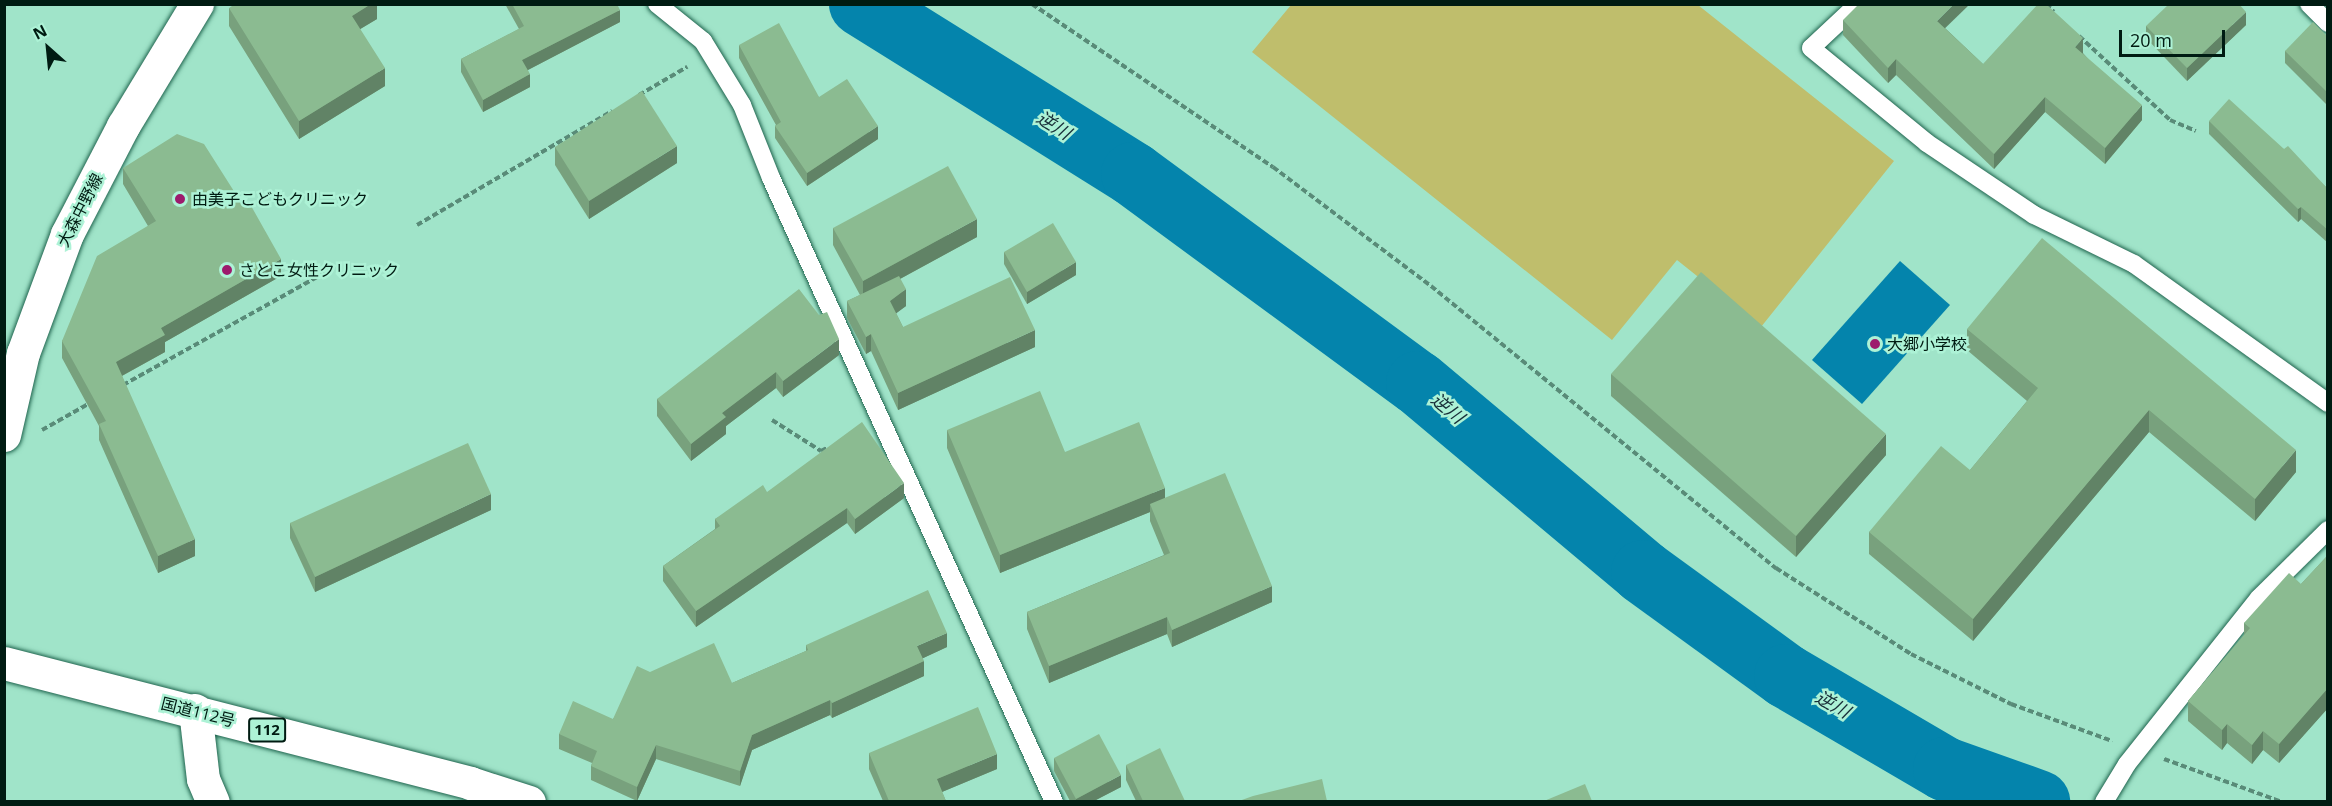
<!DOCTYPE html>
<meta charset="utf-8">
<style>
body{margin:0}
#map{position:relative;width:2332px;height:806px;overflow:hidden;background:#a0e4c9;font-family:"Open Sans","Noto Sans JP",sans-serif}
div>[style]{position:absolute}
.green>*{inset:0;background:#bfbe6c}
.water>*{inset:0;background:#0484ac}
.river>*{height:64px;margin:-32px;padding:0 32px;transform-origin:32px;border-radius:32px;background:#0484ac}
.path>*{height:4px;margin-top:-2px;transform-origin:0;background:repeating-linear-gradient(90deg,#598b78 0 6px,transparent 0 9px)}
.roads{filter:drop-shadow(0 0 2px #1f644e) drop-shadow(0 0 2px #1f644e)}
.lane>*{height:18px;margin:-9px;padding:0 9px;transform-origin:9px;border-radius:9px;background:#fff}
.street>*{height:33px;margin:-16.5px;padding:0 16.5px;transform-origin:16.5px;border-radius:16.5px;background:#fff}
.secondary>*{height:33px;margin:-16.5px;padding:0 16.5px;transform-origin:16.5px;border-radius:16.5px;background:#fff}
.highway>*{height:33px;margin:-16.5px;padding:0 16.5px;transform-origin:16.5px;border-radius:16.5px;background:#fff}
.wall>*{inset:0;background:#78a17d}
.shaded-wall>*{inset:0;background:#618366}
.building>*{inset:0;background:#8bbb91}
.dots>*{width:16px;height:16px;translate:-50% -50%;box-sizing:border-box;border:3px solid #adf2d6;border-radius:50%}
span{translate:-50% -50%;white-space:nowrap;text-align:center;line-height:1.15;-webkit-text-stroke:5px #adf2d6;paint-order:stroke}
.shield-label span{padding:2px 4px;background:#adf2d6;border:2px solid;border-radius:4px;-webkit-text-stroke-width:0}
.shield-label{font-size:15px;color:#001b12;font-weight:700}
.poi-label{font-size:16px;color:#001b12}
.left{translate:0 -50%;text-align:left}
.street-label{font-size:16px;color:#001b12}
.water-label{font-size:18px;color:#172d37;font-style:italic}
.frame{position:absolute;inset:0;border:6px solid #001b12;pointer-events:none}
.north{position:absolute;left:18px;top:18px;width:60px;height:60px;-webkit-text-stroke:4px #adf2d6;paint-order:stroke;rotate:333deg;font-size:16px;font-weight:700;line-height:24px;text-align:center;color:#001b12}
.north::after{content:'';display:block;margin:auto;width:21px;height:27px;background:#001b12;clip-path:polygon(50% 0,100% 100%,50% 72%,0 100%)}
.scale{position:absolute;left:2119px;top:30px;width:106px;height:27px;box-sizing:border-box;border:3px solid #001b12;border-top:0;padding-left:8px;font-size:18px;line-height:21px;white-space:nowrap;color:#001b12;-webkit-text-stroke:4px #adf2d6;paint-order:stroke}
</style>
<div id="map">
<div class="green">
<i style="clip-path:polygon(1291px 5px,1698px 5px,1894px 161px,1761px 327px,1677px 260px,1612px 340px,1252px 52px)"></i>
</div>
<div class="water">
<i style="clip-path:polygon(1900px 261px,1950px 305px,1862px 404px,1812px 360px)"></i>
</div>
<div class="river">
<i style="left:861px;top:4px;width:321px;rotate:32deg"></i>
<i style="left:1133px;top:174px;width:353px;rotate:36.3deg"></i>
<i style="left:1418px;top:383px;width:294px;rotate:40deg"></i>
<i style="left:1643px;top:572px;width:177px;rotate:36deg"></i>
<i style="left:1786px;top:676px;width:184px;rotate:30.3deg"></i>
<i style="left:1945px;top:769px;width:99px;rotate:19.5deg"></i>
</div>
<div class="path">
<i style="left:1032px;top:4px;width:291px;rotate:34.1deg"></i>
<i style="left:1273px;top:167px;width:198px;rotate:37deg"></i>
<i style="left:1431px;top:286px;width:446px;rotate:39.3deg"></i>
<i style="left:1776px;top:568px;width:160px;rotate:32.5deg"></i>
<i style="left:1911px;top:654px;width:112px;rotate:26.6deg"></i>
<i style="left:2011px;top:704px;width:108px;rotate:20.1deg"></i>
<i style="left:2046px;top:4px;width:11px;rotate:45deg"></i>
<i style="left:2079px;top:36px;width:124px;rotate:42.7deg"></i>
<i style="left:2170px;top:120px;width:28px;rotate:23deg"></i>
<i style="left:639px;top:95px;width:56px;rotate:-30.3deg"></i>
<i style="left:417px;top:225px;width:226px;rotate:-30.3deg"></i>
<i style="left:123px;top:385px;width:238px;rotate:-29.1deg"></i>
<i style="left:772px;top:420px;width:58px;rotate:32.3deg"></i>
<i style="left:821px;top:451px;width:7px;rotate:-27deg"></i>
<i style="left:42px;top:430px;width:55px;rotate:-29.4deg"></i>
<i style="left:2164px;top:759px;width:126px;rotate:20deg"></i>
</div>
<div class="roads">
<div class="lane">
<i style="left:657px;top:4px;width:59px;rotate:38.8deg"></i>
<i style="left:703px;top:41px;width:75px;rotate:58.6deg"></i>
<i style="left:742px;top:105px;width:79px;rotate:68.3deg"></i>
<i style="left:771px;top:178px;width:685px;rotate:65.6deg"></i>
<i style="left:1858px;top:4px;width:64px;rotate:136.9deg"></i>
<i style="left:1811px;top:48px;width:150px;rotate:39.3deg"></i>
<i style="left:1927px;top:143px;width:129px;rotate:33.9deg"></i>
<i style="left:2034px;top:215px;width:111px;rotate:26.1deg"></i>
<i style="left:2134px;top:264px;width:239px;rotate:35.6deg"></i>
<i style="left:2309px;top:4px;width:27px;rotate:45deg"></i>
<i style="left:2104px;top:802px;width:44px;rotate:-58.8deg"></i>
<i style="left:2127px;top:764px;width:212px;rotate:-51.5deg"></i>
<i style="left:2259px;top:598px;width:97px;rotate:-44.6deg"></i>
</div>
<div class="street">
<i style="left:195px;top:710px;width:69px;rotate:83.4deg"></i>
<i style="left:203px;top:779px;width:25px;rotate:67deg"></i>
</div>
<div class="secondary">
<i style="left:4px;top:435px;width:84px;rotate:-77deg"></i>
<i style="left:23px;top:353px;width:127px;rotate:-69.7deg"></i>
<i style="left:67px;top:234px;width:122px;rotate:-62.6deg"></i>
<i style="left:123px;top:126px;width:143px;rotate:-58.8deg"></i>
</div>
<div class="highway">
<i style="left:4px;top:663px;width:481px;rotate:14.4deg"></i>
<i style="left:470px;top:783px;width:62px;rotate:17.9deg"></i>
</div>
</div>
<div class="wall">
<i style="clip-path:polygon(377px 4px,377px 19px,360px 29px,385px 86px,299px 139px,229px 26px,229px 8px)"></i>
<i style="clip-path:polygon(505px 4px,617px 4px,620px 22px,528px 70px,530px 87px,483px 112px,461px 72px,461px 59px,519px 29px)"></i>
<i style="clip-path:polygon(1843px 20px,1945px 28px,1983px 64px,2083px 53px,2142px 120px,2105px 164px,2045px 112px,1994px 169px,1896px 75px,1888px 83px,1843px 35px)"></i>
<i style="clip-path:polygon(2246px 25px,2187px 81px,2146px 38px,2146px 26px)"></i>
<i style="clip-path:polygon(2328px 37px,2328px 110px,2327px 105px,2285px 63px,2285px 51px)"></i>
<i style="clip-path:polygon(739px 45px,819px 97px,878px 139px,807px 186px,775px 138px,775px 126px,776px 125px,739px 58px)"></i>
<i style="clip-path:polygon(2209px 121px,2284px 149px,2328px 189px,2328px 243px,2301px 219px,2298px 222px,2209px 134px)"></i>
<i style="clip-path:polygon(555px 147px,677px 163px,589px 219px,555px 165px)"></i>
<i style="clip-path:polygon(123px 168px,281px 276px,165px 342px,165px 352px,122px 376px,195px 556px,158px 573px,99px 440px,99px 426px,62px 358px,62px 341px,148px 226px,123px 184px)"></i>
<i style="clip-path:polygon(833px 228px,977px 237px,900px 279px,906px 306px,896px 313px,903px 327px,1035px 347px,898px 410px,871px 351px,866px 354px,847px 318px,847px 301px,860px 295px,833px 245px)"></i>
<i style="clip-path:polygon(1004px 252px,1076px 275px,1027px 304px,1004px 264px)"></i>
<i style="clip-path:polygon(1967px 329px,2296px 472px,2255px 521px,2149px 432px,1973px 641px,1869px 554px,1869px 532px,1970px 470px,2027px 401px,1967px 350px)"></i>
<i style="clip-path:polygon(839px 355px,783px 397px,776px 388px,726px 426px,726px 434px,691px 461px,657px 416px,657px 399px)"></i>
<i style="clip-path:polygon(1611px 374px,1886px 455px,1796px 557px,1611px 396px)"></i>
<i style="clip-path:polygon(947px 430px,1065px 452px,1165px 498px,1272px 602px,1172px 647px,1167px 634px,1049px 683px,1027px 629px,1027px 612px,1164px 555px,1150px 521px,1150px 512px,1000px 573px,947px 448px)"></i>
<i style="clip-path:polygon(767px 492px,904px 498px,855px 534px,847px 523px,696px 627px,663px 581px,663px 566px,715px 529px,715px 519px)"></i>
<i style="clip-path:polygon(491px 510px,315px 592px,290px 538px,290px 523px)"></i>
<i style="clip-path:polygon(2328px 555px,2328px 708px,2279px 763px,2263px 750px,2252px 764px,2227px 743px,2222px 750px,2188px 721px,2188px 701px,2244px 635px,2244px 623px,2301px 584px)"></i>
<i style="clip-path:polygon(806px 645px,947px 647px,923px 658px,924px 676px,832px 718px,830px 715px,752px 750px,740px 786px,656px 759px,637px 801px,591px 780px,591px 766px,592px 763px,559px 749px,559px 734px,613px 719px,650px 672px,732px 683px,806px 651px)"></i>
<i style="clip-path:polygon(869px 753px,997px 769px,942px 792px,946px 801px,883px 801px,869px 769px)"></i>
<i style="clip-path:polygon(1054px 758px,1121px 787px,1094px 801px,1070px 801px,1054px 771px)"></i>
<i style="clip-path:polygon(1126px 765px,1185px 801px,1136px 801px,1126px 780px)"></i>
</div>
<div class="shaded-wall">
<i style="clip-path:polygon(371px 4px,377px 4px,377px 19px,352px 34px,352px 16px)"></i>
<i style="clip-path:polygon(1954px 4px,1970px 4px,1937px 36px,1937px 21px)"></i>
<i style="clip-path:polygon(620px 10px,620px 22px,522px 73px,522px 60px)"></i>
<i style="clip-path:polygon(2246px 12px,2246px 25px,2187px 81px,2187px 68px)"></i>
<i style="clip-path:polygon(2083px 38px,2083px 53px,2075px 62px,2075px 47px)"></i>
<i style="clip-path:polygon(1896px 59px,1896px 75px,1888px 83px,1888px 68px)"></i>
<i style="clip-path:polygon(385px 68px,385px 86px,299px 139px,299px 121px)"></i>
<i style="clip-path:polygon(530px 74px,530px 87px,483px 112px,483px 100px)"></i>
<i style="clip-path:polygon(2045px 97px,2045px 112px,1994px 169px,1994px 154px)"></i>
<i style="clip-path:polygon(2142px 105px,2142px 120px,2105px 164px,2105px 148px)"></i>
<i style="clip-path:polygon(878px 126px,878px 139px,807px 186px,807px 173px)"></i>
<i style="clip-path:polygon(677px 146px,677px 163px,589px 219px,589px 201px)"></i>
<i style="clip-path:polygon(2301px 207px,2301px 219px,2298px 222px,2298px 209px)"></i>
<i style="clip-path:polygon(977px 219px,977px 237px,863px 299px,863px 281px)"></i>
<i style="clip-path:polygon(281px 259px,281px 276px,165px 342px,165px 352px,116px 379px,116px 362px,161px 328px)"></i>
<i style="clip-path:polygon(1076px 262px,1076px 275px,1027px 304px,1027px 292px)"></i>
<i style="clip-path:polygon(906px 289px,906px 306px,890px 318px,890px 301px)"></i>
<i style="clip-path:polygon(1035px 330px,1035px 347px,898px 410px,898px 393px)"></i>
<i style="clip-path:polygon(871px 334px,871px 351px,866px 354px,866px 337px)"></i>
<i style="clip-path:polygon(839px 339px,839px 355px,783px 397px,783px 381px)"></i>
<i style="clip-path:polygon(776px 372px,776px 388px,726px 426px,726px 434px,691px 461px,691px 444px,722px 413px)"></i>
<i style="clip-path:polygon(2149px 410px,2149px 432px,1973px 641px,1973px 619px)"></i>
<i style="clip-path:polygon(1886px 434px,1886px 455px,1796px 557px,1796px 536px)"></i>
<i style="clip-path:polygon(2296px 450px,2296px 472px,2255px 521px,2255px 499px)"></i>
<i style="clip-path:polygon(904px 483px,904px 498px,855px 534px,855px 519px)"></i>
<i style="clip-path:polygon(1165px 488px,1165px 506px,1150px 504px,1150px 512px,1000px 573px,1000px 555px)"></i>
<i style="clip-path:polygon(491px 494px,491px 510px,315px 592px,315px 577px)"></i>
<i style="clip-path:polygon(847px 508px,847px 523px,696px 627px,696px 611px)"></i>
<i style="clip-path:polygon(195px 539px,195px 556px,158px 573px,158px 556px)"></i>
<i style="clip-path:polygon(1272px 586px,1272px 602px,1172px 647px,1172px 630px)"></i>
<i style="clip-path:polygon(1167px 617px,1167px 634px,1049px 683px,1049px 666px)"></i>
<i style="clip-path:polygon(947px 633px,947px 647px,917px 661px,917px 646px)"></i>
<i style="clip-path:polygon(924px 661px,924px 676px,832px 718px,832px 703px)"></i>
<i style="clip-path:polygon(2328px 688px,2328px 708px,2279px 763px,2279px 744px)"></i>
<i style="clip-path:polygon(830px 700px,830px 715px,752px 750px,740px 786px,740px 771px,752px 735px)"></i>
<i style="clip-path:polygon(2227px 724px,2227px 743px,2222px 750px,2222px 730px)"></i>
<i style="clip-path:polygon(2263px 731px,2263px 750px,2252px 764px,2252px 745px)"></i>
<i style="clip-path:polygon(656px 745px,656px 759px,637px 801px,637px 787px)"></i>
<i style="clip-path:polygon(997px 754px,997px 769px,937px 794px,937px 779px)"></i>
<i style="clip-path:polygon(1121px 775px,1121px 787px,1094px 801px,1076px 801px,1076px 799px)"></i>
</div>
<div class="building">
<i style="clip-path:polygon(235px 4px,371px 4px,352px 16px,385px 68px,299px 121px,229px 8px)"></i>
<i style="clip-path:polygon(512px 4px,617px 4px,620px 10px,522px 60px,530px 74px,483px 100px,461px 59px,524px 26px)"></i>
<i style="clip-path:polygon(1859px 4px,1954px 4px,1937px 21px,1983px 64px,2038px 4px,2046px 4px,2083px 38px,2075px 47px,2142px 105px,2105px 148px,2045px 97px,1994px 154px,1896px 59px,1888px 68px,1843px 20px)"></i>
<i style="clip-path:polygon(2169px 4px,2239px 4px,2246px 12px,2187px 68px,2146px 26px)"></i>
<i style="clip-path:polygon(2313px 22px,2328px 37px,2328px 93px,2285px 51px)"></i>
<i style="clip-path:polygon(779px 23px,819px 97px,847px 79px,878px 126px,807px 173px,775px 126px,781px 122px,739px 45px)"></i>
<i style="clip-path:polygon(642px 91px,677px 146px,589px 201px,555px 147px)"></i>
<i style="clip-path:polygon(2229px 99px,2284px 149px,2288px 146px,2328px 189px,2328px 230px,2301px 207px,2298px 209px,2209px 121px)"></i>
<i style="clip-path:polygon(177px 134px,204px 144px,244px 207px,250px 204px,281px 259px,161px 328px,165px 335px,116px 362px,195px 539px,158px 556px,99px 424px,106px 421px,62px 341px,97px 256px,156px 221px,123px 168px)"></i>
<i style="clip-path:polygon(948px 166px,977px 219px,863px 281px,833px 228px)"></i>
<i style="clip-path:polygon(1053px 223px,1076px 262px,1027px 292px,1004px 252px)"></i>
<i style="clip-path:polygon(2042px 238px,2296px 450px,2255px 499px,2149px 410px,1973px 619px,1869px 532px,1941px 446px,1970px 470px,2038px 388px,1967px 329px)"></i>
<i style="clip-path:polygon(1701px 272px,1886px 434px,1796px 536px,1611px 374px)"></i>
<i style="clip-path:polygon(899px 276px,906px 289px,890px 301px,903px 327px,1010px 277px,1035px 330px,898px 393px,871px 334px,866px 337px,847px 301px)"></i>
<i style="clip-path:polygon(799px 289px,819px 315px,827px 312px,839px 339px,783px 381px,776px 372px,722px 413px,726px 417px,691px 444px,657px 399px)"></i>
<i style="clip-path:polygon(1040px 391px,1065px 452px,1139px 422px,1165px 488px,1000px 555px,947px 430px)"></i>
<i style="clip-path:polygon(862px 422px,904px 483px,855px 519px,847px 508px,696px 611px,663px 566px,720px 526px,715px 519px,763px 485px,767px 492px)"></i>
<i style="clip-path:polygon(468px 443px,491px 494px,315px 577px,290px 523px)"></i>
<i style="clip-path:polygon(1225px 473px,1272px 586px,1172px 630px,1167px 617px,1049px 666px,1027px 612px,1170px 553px,1150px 504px)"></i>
<i style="clip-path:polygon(2328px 555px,2328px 688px,2279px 744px,2263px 731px,2252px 745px,2227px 724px,2222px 730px,2188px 701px,2250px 628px,2244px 623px,2289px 573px,2301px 584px)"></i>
<i style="clip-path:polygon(928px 590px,947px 633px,917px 646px,924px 661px,832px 703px,830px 700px,752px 735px,740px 771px,656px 745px,637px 787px,591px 766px,597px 751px,559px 734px,573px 701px,613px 719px,637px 666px,650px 672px,714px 643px,732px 683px,808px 650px,806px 645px)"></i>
<i style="clip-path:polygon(978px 707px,997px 754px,937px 779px,946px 801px,889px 801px,869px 753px)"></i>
<i style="clip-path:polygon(1099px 734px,1121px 775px,1076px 799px,1054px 758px)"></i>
<i style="clip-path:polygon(1160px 748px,1185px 801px,1143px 801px,1126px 765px)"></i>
<i style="clip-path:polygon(1322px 779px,1327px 801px,1239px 801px,1253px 796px)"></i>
<i style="clip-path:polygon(1585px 784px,1592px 801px,1544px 801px)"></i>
</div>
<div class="dots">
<i style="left:180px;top:199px;background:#9d1a6d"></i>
<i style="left:227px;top:270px;background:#9d1a6d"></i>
<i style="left:1875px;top:344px;background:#9d1a6d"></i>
</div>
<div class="shield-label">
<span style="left:267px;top:730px">112</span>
</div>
<div class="poi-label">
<span class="left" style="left:192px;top:199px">由美子こどもクリニック</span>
<span class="left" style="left:239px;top:270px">さとこ女性クリニック</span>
<span class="left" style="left:1887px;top:344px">大郷小学校</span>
</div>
<div class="street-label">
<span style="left:80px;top:210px;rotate:-63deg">大森中野線</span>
<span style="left:198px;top:712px;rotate:14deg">国道112号</span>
</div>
<div class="water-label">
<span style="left:1054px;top:125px;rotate:32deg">逆川</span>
<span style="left:1448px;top:408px;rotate:40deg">逆川</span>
<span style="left:1833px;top:704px;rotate:30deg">逆川</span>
</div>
<div class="frame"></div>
<div class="north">N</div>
<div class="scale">20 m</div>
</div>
